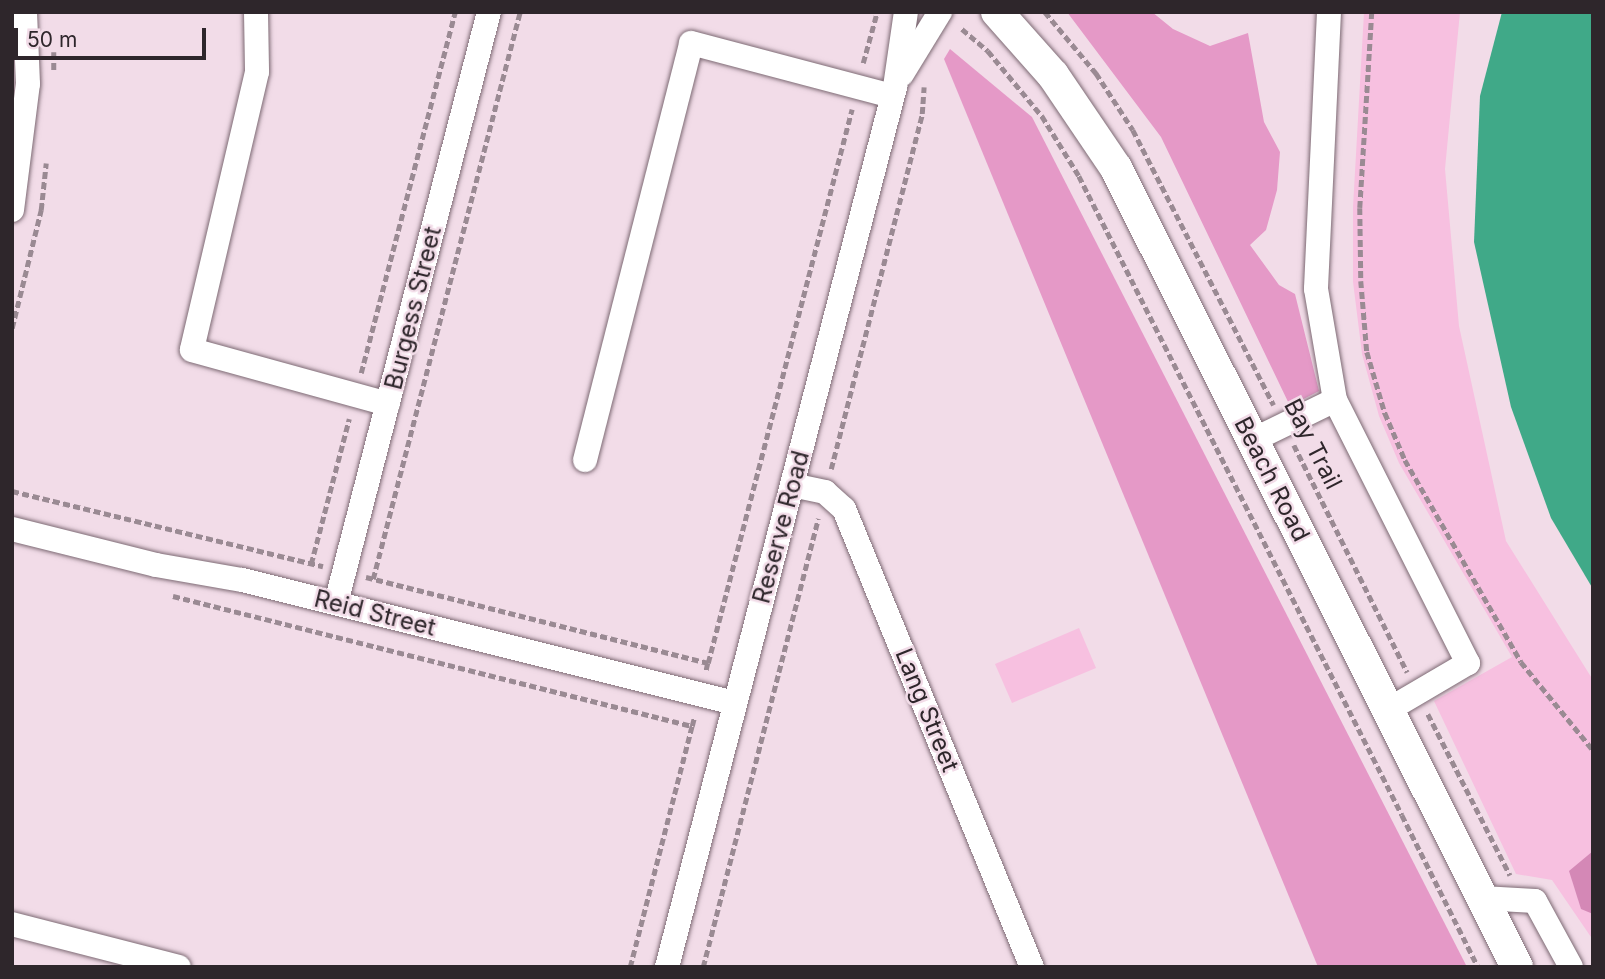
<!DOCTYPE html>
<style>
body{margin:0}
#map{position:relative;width:1605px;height:979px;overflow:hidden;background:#f2dce8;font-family:Inter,sans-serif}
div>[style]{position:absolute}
.green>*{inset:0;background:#f7c0e0}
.forest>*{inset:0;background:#e599c7}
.water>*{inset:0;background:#40a988}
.building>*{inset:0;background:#d488b6}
.path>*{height:4.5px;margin-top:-2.25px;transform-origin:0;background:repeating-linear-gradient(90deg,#9a8a93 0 7px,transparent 0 10.5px)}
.roads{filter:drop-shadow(0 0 2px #7d6a74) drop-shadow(0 0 2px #7d6a74)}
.minor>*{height:24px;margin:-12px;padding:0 12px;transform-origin:12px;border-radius:12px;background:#fff}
.major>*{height:32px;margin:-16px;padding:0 16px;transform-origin:16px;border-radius:16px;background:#fff}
span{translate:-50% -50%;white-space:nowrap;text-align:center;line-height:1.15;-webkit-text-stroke:5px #f2dce8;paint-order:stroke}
.street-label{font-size:24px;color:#2e262b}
.frame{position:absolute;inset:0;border:14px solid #2e262b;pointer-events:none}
.scale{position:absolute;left:14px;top:28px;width:192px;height:32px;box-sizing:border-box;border:4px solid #2e262b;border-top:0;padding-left:9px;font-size:21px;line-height:24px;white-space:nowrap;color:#2e262b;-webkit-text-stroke:5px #f2dce8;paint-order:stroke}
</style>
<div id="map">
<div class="green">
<i style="clip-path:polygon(1364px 12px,1460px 12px,1445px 169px,1459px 326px,1506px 541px,1593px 680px,1593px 940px,1552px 880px,1516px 874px,1434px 701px,1512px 657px,1399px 463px,1379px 416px,1362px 354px,1353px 282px,1353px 207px)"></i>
<i style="clip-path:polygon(1079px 628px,1096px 668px,1012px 703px,995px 664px)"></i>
</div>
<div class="forest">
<i style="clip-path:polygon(1067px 12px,1152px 12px,1173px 29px,1210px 46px,1248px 33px,1264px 122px,1280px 152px,1277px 190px,1266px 230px,1250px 245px,1279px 285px,1295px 294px,1319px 391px,1290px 406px,1161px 137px)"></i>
<i style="clip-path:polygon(950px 49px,1032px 117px,1467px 967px,1318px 967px,944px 59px)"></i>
</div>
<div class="water">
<i style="clip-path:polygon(1502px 12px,1593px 12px,1593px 589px,1551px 518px,1511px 407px,1474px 242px,1480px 96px)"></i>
</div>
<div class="building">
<i style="clip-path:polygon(1593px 851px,1593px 914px,1581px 909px,1569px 871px)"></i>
</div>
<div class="path">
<i style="left:1045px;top:12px;width:80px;rotate:50.1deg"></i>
<i style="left:1096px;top:73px;width:68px;rotate:57deg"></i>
<i style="left:1133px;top:130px;width:309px;rotate:62.9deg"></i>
<i style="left:1372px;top:12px;width:196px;rotate:93.5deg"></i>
<i style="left:1360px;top:208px;width:73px;rotate:89.2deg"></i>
<i style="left:1361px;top:281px;width:71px;rotate:85.2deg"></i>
<i style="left:1367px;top:352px;width:64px;rotate:73.6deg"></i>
<i style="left:1385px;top:413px;width:51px;rotate:66.9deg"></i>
<i style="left:1405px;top:460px;width:233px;rotate:60.1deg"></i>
<i style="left:1521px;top:662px;width:114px;rotate:50.7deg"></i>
<i style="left:962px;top:29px;width:34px;rotate:40deg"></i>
<i style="left:988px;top:51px;width:85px;rotate:50.3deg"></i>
<i style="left:1042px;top:116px;width:70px;rotate:58.3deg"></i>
<i style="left:1079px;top:176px;width:716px;rotate:63.18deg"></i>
<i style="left:54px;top:52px;width:19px;rotate:90deg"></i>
<i style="left:863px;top:63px;width:53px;rotate:-74.6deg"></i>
<i style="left:12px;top:328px;width:122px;rotate:-76.2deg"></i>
<i style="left:41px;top:210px;width:47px;rotate:-83.9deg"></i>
<i style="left:361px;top:373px;width:373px;rotate:-75.4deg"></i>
<i style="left:1294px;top:445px;width:254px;rotate:63.5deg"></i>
<i style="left:831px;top:469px;width:366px;rotate:-75.6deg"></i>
<i style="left:922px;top:114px;width:27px;rotate:-86deg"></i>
<i style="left:12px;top:491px;width:320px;rotate:13.6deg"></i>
<i style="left:311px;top:564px;width:150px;rotate:-75.3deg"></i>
<i style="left:366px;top:577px;width:353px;rotate:14.1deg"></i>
<i style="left:708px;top:663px;width:9px;rotate:103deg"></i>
<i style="left:373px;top:579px;width:586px;rotate:-75.47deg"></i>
<i style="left:173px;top:596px;width:535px;rotate:14.06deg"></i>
<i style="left:692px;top:726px;width:8px;rotate:-76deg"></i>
<i style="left:708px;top:663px;width:572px;rotate:-75.43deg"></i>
<i style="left:1428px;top:714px;width:181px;rotate:63deg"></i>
<i style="left:1402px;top:815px;width:170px;rotate:63.4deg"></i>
<i style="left:630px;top:967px;width:249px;rotate:-75.6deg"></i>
<i style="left:703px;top:967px;width:463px;rotate:-75.6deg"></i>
</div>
<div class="roads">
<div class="minor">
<i style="left:256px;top:12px;width:60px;rotate:89deg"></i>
<i style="left:257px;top:72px;width:285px;rotate:103.2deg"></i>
<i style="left:192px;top:350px;width:203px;rotate:15.4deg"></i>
<i style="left:1329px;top:12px;width:277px;rotate:92.7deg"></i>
<i style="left:1316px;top:289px;width:113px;rotate:80.3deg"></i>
<i style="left:1335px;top:400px;width:295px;rotate:63.2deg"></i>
<i style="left:1468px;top:663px;width:93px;rotate:149.6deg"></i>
<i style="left:902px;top:74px;width:73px;rotate:-58.5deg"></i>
<i style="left:12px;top:210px;width:127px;rotate:-82.8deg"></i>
<i style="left:28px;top:84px;width:72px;rotate:-92.4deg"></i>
<i style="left:1253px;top:440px;width:91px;rotate:-26deg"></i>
<i style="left:585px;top:460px;width:430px;rotate:-75.7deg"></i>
<i style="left:691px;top:43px;width:208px;rotate:14.8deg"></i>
<i style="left:792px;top:485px;width:34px;rotate:12deg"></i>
<i style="left:825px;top:492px;width:25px;rotate:42deg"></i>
<i style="left:844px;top:509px;width:495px;rotate:67.7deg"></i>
<i style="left:12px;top:529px;width:148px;rotate:14deg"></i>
<i style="left:156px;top:565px;width:87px;rotate:9.9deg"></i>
<i style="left:242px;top:580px;width:508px;rotate:14.01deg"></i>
<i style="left:336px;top:603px;width:610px;rotate:-75.49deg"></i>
<i style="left:1482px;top:898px;width:53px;rotate:3.2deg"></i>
<i style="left:1535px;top:901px;width:75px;rotate:61.4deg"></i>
<i style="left:12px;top:924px;width:172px;rotate:14.4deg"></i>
<i style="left:667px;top:967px;width:909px;rotate:-75.47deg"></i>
<i style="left:895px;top:87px;width:76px;rotate:-81.7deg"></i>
</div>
<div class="major">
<i style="left:997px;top:12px;width:84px;rotate:48.4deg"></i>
<i style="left:1053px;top:75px;width:112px;rotate:55.9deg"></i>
<i style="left:1116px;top:168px;width:894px;rotate:63.35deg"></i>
</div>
</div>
<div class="street-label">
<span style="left:413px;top:308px;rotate:-76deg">Burgess Street</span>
<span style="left:1313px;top:444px;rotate:63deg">Bay Trail</span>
<span style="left:1272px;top:479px;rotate:63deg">Beach Road</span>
<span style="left:781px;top:527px;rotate:-75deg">Reserve Road</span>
<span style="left:375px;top:613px;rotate:14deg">Reid Street</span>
<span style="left:927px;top:710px;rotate:68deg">Lang Street</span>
</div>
<div class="frame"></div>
<div class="scale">50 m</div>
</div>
